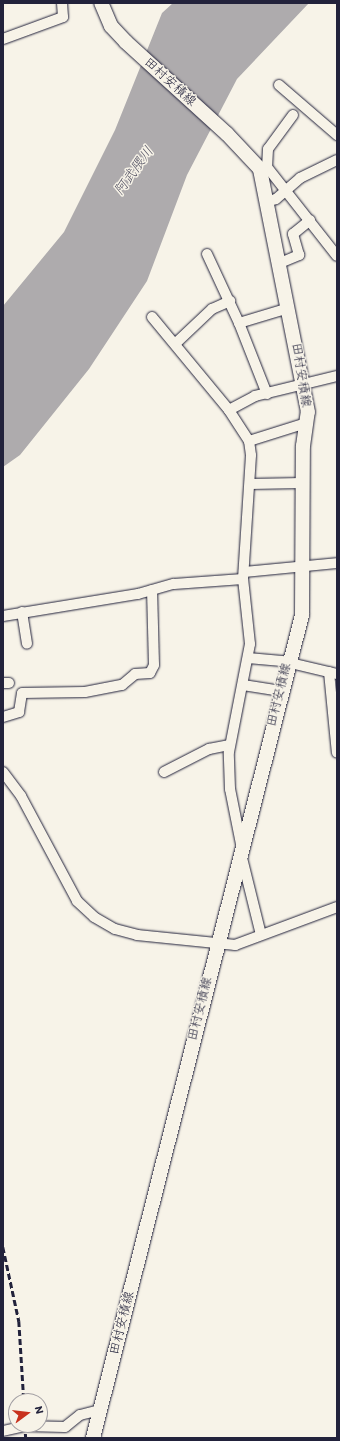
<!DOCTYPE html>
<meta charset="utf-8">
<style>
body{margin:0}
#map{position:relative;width:340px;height:1441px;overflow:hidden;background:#f7f3e8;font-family:Itim,"Klee One",sans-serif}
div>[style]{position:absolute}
.water>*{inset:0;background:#aeabad}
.roads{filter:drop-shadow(0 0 1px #22223b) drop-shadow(0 0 1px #22223b)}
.minor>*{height:10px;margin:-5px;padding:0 5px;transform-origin:5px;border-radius:5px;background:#f7f3e8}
.secondary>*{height:14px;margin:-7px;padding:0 7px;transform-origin:7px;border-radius:7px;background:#f7f3e8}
.rail>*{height:2.5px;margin-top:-1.25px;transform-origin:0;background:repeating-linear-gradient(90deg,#22223b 0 6px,transparent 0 9px)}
span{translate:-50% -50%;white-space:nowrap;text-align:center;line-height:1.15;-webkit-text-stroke:3px #f7f3e8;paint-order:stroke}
.street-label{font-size:13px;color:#22223b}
.water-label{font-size:14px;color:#535263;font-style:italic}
.frame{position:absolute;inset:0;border:4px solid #22223b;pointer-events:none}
.north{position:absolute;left:8px;top:1393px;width:40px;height:40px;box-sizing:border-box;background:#f7f3e8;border:1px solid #a29fa3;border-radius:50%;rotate:75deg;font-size:11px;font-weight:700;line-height:16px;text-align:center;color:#22223b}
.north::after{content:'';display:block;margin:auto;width:14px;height:18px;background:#c8321e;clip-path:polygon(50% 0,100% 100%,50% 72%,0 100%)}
</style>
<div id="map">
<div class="water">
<i style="clip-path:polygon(173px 3px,309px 3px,237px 79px,187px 175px,147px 281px,89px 369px,20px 455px,3px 467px,3px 306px,64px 232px,115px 130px,162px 13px)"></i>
</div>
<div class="roads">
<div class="minor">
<i style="left:3px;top:39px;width:64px;rotate:-20.1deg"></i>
<i style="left:63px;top:17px;width:14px;rotate:-94deg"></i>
<i style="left:279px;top:85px;width:77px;rotate:40.8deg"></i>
<i style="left:293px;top:115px;width:42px;rotate:126.3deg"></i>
<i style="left:268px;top:149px;width:18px;rotate:93deg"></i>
<i style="left:267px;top:167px;width:113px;rotate:51.8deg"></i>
<i style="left:269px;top:201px;width:7px;rotate:-16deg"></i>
<i style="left:276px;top:199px;width:32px;rotate:-41deg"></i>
<i style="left:300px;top:178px;width:41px;rotate:-25.9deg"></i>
<i style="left:207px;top:254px;width:76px;rotate:65.1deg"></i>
<i style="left:280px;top:263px;width:21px;rotate:-23deg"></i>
<i style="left:299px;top:255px;width:22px;rotate:-106deg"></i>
<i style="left:293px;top:234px;width:22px;rotate:-39deg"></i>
<i style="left:152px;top:317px;width:121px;rotate:50.4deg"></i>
<i style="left:176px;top:343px;width:50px;rotate:-43.4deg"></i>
<i style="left:212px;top:309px;width:20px;rotate:-24deg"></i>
<i style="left:267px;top:394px;width:76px;rotate:-111.5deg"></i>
<i style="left:239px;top:323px;width:52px;rotate:-16.7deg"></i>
<i style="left:249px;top:441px;width:60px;rotate:-17.5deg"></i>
<i style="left:250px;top:484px;width:52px;rotate:-1.1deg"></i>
<i style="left:244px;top:572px;width:93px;rotate:-5.5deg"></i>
<i style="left:22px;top:612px;width:32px;rotate:81deg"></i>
<i style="left:3px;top:616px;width:137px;rotate:-9.3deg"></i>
<i style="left:138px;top:594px;width:37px;rotate:-16deg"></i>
<i style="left:174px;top:584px;width:69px;rotate:-4.1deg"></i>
<i style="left:248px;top:658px;width:34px;rotate:5deg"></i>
<i style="left:282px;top:661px;width:57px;rotate:13.3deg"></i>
<i style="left:329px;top:672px;width:81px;rotate:84.4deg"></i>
<i style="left:3px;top:683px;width:6px"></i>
<i style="left:243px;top:685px;width:37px;rotate:9deg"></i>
<i style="left:3px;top:717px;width:17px;rotate:-17deg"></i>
<i style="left:19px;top:712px;width:19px;rotate:-81deg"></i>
<i style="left:22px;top:693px;width:63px;rotate:-0.9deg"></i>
<i style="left:85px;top:692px;width:38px;rotate:-11deg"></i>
<i style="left:122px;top:685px;width:17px;rotate:-40deg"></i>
<i style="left:135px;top:674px;width:15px;rotate:-4deg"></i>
<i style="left:150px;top:673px;width:9px;rotate:-63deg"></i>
<i style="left:154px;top:665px;width:75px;rotate:-91.5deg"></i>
<i style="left:3px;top:772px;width:30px;rotate:53deg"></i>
<i style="left:21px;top:796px;width:119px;rotate:61.9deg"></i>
<i style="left:77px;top:901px;width:23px;rotate:43deg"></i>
<i style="left:94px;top:917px;width:24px;rotate:30deg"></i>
<i style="left:115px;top:929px;width:23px;rotate:15deg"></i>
<i style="left:137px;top:935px;width:99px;rotate:5.8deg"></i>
<i style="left:235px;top:945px;width:109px;rotate:-20.4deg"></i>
<i style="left:164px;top:772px;width:51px;rotate:-27.1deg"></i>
<i style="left:209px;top:749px;width:20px;rotate:-11deg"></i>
<i style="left:241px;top:844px;width:56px;rotate:-101.3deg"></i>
<i style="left:230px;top:789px;width:37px;rotate:-92deg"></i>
<i style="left:229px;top:752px;width:110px;rotate:-79deg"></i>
<i style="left:250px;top:644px;width:65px;rotate:-96.1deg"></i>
<i style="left:243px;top:579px;width:124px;rotate:-86.3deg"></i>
<i style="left:251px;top:455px;width:14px;rotate:-98deg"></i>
<i style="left:249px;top:441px;width:37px;rotate:-123deg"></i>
<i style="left:229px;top:410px;width:30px;rotate:-28deg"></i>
<i style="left:255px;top:396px;width:84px;rotate:-13.7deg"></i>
<i style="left:242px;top:858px;width:79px;rotate:76.1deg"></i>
<i style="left:3px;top:1431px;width:23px;rotate:-13deg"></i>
<i style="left:25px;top:1426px;width:40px;rotate:1.4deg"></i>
<i style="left:65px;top:1427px;width:19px;rotate:-39deg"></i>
<i style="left:80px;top:1415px;width:21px;rotate:-14deg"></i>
</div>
<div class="secondary">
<i style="left:93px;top:1438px;width:849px;rotate:-75.75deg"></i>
<i style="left:302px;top:615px;width:169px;rotate:-89.7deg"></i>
<i style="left:303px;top:446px;width:34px;rotate:-82deg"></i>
<i style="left:308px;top:412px;width:248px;rotate:-101.2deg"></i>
<i style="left:260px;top:169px;width:48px;rotate:-133.3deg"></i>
<i style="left:227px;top:134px;width:137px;rotate:-137.7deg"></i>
<i style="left:126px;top:42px;width:22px;rotate:-133deg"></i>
<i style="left:111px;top:26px;width:25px;rotate:-113deg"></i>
</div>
</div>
<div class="rail">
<i style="left:3px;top:1247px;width:76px;rotate:77.8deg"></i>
<i style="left:19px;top:1321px;width:80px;rotate:86.4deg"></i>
<i style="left:25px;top:1425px;width:13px;rotate:86deg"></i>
</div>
<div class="street-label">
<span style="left:170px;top:82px;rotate:42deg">田村安積線</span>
<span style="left:301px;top:375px;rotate:81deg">田村安積線</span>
<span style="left:279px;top:695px;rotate:-76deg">田村安積線</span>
<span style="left:200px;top:1009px;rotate:-76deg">田村安積線</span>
<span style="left:122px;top:1323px;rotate:-76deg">田村安積線</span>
</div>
<div class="water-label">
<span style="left:134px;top:171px;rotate:-54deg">阿武隈川</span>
</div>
<div class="frame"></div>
<div class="north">N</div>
</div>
